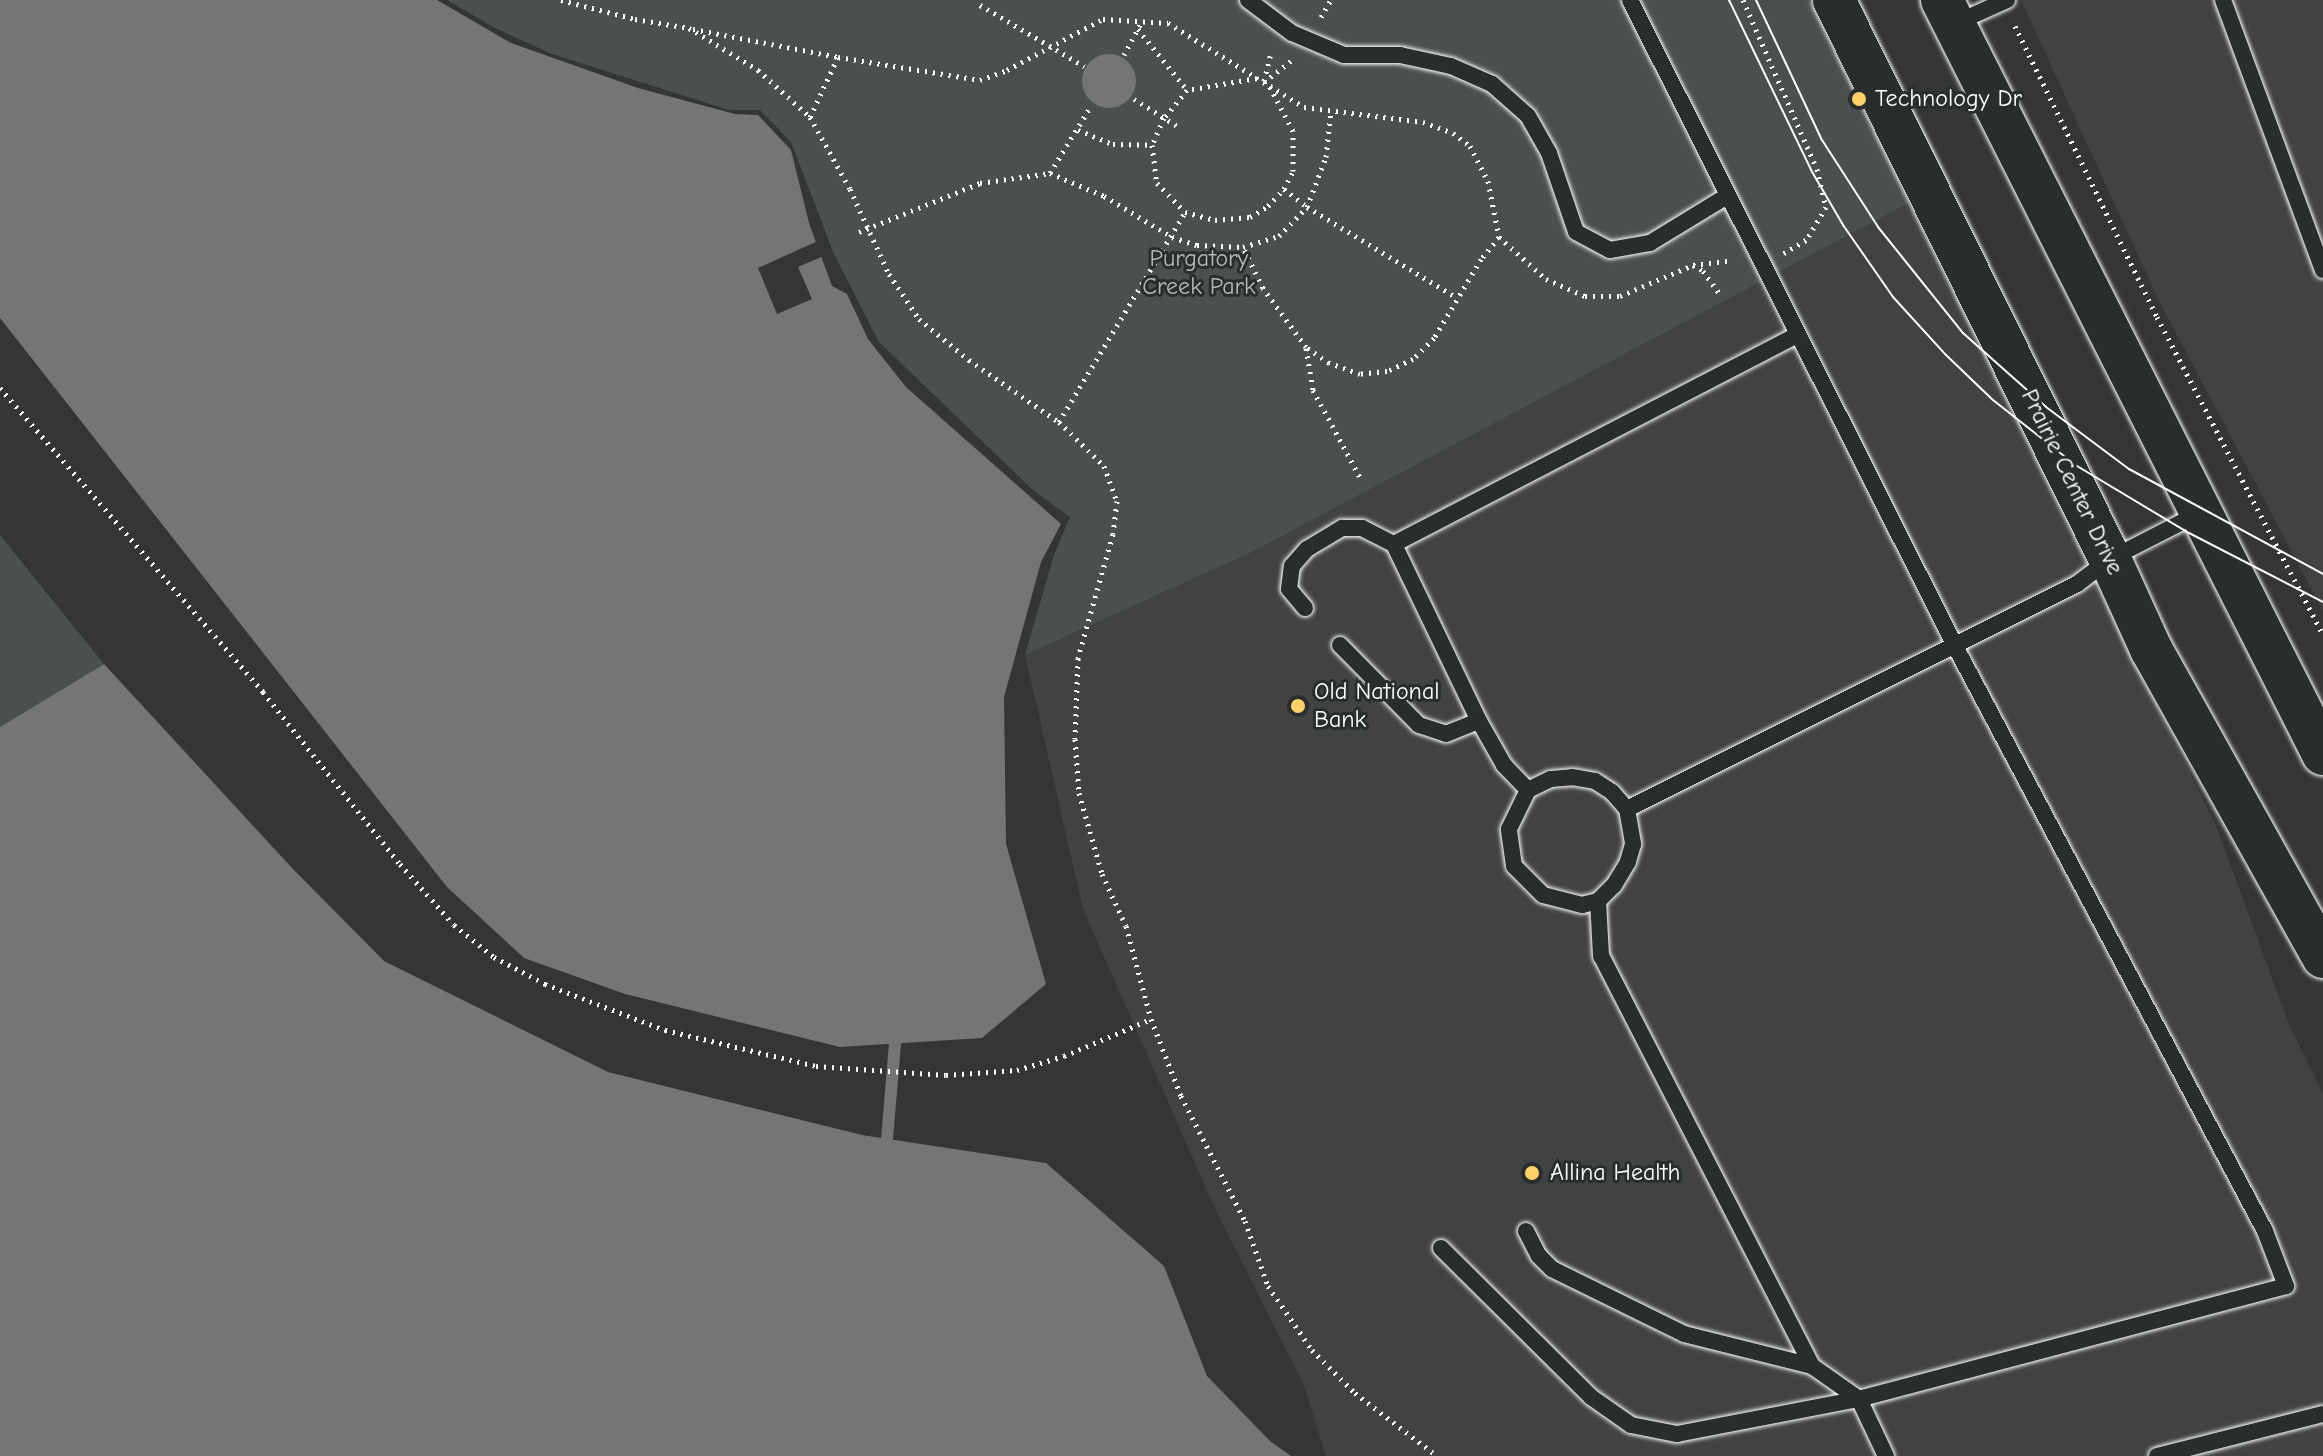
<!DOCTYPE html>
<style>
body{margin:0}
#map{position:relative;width:2323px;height:1456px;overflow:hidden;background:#333536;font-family:"Comic Neue",sans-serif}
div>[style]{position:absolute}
.built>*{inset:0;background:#404243}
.green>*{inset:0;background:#4c4f50}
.water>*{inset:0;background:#737576}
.round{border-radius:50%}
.pier>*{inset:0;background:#333536}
.stream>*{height:12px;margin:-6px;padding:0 6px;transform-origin:6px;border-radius:6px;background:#737576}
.path>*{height:5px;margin-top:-2.5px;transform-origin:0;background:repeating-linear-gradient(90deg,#fff 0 2px,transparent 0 8px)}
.roads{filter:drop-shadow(0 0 2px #fff) drop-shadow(0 0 2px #fff)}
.service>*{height:16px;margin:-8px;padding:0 8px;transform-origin:8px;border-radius:8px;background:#2a2d2e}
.secondary>*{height:42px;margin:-21px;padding:0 21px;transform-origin:21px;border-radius:21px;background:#2a2d2e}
.tram>*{height:2px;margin:-1px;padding:0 1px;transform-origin:1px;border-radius:1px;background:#fff}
.dots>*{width:22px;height:22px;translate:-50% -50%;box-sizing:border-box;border:4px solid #2a2d2e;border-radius:50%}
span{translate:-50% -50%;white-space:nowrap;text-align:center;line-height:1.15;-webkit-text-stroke:6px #2a2d2e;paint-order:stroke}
.poi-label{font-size:24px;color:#fff}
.left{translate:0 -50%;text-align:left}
.park-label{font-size:24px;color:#b7b9b9}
.street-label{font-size:24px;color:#fff}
</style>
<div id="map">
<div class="built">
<i style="clip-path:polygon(2021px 0,2323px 0,2323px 611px,2159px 301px)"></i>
<i style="clip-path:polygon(1909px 203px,2217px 828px,2290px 1027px,2323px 1094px,2323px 1456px,1326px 1456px,1303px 1383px,1216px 1211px,1083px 909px,1025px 655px,1250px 553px)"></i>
</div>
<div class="green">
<i style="clip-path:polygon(447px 0,1809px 0,1909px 203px,1250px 553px,1025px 655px,1054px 555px,1070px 517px,1033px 490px,879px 342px,834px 254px,791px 142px,760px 110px,729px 110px,552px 54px,495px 28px)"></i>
<i style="clip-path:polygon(0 535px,104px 664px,0 727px)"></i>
</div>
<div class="water">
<i style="clip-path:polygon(0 0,437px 0,511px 43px,638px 88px,735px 114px,758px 115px,791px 150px,809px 223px,832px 286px,847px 294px,868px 339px,906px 387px,1061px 524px,1041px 562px,1004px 697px,1006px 844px,1046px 984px,982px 1038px,840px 1047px,625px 994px,524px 958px,447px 887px,0 318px)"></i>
<i class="round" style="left:1082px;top:54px;width:54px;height:54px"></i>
<i style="clip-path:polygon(104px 664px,292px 868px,384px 961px,608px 1072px,862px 1135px,1046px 1163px,1164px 1266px,1207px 1376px,1270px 1441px,1291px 1456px,0 1456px,0 727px)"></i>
</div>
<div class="pier">
<i style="clip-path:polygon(820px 240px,826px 255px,798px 267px,812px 299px,777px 314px,758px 268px)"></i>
</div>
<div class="stream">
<i style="left:887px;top:1139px;width:95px;rotate:-85.2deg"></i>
</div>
<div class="path">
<i style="left:561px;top:0;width:76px;rotate:14.4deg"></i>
<i style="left:635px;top:19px;width:55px;rotate:9.5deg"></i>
<i style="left:689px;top:28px;width:81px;rotate:31.3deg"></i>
<i style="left:758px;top:70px;width:70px;rotate:42.1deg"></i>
<i style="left:810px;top:117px;width:82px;rotate:60.9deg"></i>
<i style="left:850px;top:189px;width:94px;rotate:65.4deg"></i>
<i style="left:889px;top:274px;width:54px;rotate:56.3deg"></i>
<i style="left:919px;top:319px;width:65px;rotate:39.4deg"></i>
<i style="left:969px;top:360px;width:109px;rotate:34.6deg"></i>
<i style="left:1059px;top:422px;width:63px;rotate:44.4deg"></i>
<i style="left:1104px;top:466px;width:37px;rotate:70deg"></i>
<i style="left:1117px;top:501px;width:33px;rotate:97deg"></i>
<i style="left:1113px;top:534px;width:129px;rotate:105.8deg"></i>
<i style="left:1078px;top:658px;width:81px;rotate:92.1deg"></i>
<i style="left:1075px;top:739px;width:54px;rotate:85.8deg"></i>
<i style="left:1079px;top:793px;width:84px;rotate:74.1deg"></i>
<i style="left:1102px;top:874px;width:57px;rotate:65.2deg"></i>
<i style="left:1126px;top:926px;width:96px;rotate:75deg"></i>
<i style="left:1151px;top:1019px;width:83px;rotate:68.7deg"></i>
<i style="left:1181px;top:1096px;width:140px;rotate:62.9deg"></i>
<i style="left:1245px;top:1221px;width:69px;rotate:70.5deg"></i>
<i style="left:1268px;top:1286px;width:78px;rotate:55.5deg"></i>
<i style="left:1312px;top:1350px;width:61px;rotate:45deg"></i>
<i style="left:1355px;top:1393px;width:103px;rotate:37.5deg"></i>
<i style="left:1743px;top:0;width:184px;rotate:66.4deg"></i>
<i style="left:1817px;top:169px;width:39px;rotate:77deg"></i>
<i style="left:1826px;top:207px;width:39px;rotate:121deg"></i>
<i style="left:1806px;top:240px;width:26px;rotate:149deg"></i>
<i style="left:980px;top:5px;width:121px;rotate:30.4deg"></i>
<i style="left:1321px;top:17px;width:20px;rotate:-60deg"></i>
<i style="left:2015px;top:26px;width:324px;rotate:64deg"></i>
<i style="left:2157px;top:317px;width:359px;rotate:62.4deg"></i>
<i style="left:693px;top:29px;width:148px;rotate:10.9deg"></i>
<i style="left:1138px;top:29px;width:78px;rotate:51.2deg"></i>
<i style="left:1124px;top:55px;width:38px;rotate:-62deg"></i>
<i style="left:1257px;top:78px;width:71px;rotate:170.3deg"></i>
<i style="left:1187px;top:90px;width:36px;rotate:129deg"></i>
<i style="left:1164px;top:118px;width:30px;rotate:114deg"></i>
<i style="left:1152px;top:145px;width:38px;rotate:83deg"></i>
<i style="left:1157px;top:183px;width:40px;rotate:46deg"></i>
<i style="left:1185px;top:212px;width:31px;rotate:15deg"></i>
<i style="left:1215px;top:220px;width:35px;rotate:-5deg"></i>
<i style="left:1250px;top:217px;width:21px;rotate:-31deg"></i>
<i style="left:1268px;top:206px;width:23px;rotate:-47deg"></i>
<i style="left:1284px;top:189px;width:20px;rotate:-63deg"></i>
<i style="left:1293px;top:171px;width:40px;rotate:-90deg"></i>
<i style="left:1293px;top:131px;width:52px;rotate:-117.6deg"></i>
<i style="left:1264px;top:81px;width:30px;rotate:-76deg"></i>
<i style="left:1264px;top:82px;width:34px;rotate:-38deg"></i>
<i style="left:1134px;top:99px;width:53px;rotate:31.9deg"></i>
<i style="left:810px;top:117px;width:66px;rotate:-65deg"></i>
<i style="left:838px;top:57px;width:144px;rotate:9.2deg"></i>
<i style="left:980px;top:80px;width:29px;rotate:-20deg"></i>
<i style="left:1007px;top:70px;width:109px;rotate:-28deg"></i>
<i style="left:1103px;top:19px;width:65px;rotate:3.5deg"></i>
<i style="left:1168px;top:23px;width:160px;rotate:31.7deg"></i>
<i style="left:1304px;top:107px;width:120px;rotate:7.2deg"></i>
<i style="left:1423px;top:122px;width:32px;rotate:20deg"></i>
<i style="left:1453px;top:133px;width:21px;rotate:37deg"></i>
<i style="left:1470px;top:146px;width:39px;rotate:63deg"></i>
<i style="left:1488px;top:181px;width:57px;rotate:78.9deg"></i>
<i style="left:1499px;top:237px;width:28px;rotate:129deg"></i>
<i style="left:1481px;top:259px;width:92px;rotate:120.7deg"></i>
<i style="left:1434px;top:338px;width:30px;rotate:135deg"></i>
<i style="left:1413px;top:359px;width:29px;rotate:155deg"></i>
<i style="left:1387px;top:371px;width:27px;rotate:174deg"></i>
<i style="left:1360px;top:374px;width:33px;rotate:-160deg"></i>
<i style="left:1329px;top:363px;width:28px;rotate:-145deg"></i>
<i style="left:1306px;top:347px;width:73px;rotate:-126.1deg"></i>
<i style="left:1263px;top:288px;width:46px;rotate:-116deg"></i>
<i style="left:1078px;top:130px;width:38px;rotate:22deg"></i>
<i style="left:1113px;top:144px;width:39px;rotate:1deg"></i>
<i style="left:1050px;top:173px;width:79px;rotate:-58.5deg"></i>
<i style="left:1284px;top:189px;width:29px;rotate:38deg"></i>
<i style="left:1307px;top:207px;width:175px;rotate:31.2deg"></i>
<i style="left:859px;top:232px;width:131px;rotate:-22deg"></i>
<i style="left:980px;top:183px;width:71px;rotate:-8.1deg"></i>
<i style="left:1050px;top:173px;width:59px;rotate:23.1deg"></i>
<i style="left:1104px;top:196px;width:79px;rotate:31.1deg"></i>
<i style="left:1172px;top:237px;width:26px;rotate:18deg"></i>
<i style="left:1197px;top:245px;width:46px;rotate:2.5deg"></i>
<i style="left:1243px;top:247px;width:38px;rotate:-17deg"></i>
<i style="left:1279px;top:236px;width:40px;rotate:-46deg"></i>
<i style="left:1307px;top:207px;width:53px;rotate:-69.2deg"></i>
<i style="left:1326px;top:157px;width:47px;rotate:-83.9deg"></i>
<i style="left:1499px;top:237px;width:63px;rotate:41.8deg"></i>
<i style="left:1546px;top:279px;width:43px;rotate:23.6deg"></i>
<i style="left:1585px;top:296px;width:35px"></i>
<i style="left:1620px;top:296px;width:79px;rotate:-23deg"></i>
<i style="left:1693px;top:265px;width:12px;rotate:31deg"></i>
<i style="left:1703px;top:271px;width:27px;rotate:54deg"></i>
<i style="left:1693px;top:265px;width:38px;rotate:-7deg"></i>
<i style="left:1306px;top:348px;width:43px;rotate:80.5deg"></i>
<i style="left:1313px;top:390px;width:101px;rotate:61.7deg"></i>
<i style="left:0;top:388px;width:402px;rotate:49.1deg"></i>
<i style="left:263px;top:692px;width:220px;rotate:51.5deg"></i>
<i style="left:400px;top:864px;width:81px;rotate:48.5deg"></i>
<i style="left:454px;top:925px;width:51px;rotate:38.7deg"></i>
<i style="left:494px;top:957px;width:58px;rotate:27.9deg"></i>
<i style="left:545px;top:984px;width:129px;rotate:21deg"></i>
<i style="left:665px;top:1030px;width:155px;rotate:13.4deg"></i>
<i style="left:816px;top:1066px;width:130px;rotate:4deg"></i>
<i style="left:946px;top:1075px;width:71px;rotate:-4deg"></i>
<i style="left:1017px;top:1070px;width:49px;rotate:-16.6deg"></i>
<i style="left:1064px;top:1056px;width:95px;rotate:-23deg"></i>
<i style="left:1059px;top:422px;width:245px;rotate:-59deg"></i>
</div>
<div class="roads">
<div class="service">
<i style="left:1248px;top:0;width:55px;rotate:36.9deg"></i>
<i style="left:1292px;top:33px;width:56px;rotate:22.9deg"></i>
<i style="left:1344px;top:55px;width:56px"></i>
<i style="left:1400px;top:55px;width:52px;rotate:12.2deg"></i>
<i style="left:1451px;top:66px;width:45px;rotate:23.7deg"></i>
<i style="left:1492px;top:84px;width:48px;rotate:41.6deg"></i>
<i style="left:1528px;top:116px;width:43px;rotate:60.4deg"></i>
<i style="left:1549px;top:153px;width:83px;rotate:71.1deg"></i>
<i style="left:1576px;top:232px;width:38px;rotate:28deg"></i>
<i style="left:1610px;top:250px;width:41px;rotate:-9.9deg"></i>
<i style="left:1650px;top:243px;width:90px;rotate:-31.4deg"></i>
<i style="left:1630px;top:0;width:723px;rotate:63.29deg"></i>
<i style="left:1955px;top:646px;width:662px;rotate:62.08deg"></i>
<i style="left:2265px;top:1231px;width:59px;rotate:69.1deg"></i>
<i style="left:2286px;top:1286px;width:442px;rotate:165.2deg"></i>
<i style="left:1859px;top:1399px;width:57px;rotate:-144.9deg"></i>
<i style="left:1812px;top:1366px;width:461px;rotate:-117.2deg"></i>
<i style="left:1601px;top:956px;width:55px;rotate:-93.1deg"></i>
<i style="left:1598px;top:901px;width:16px;rotate:166deg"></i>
<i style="left:1582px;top:905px;width:40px;rotate:-165.6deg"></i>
<i style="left:1543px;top:895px;width:41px;rotate:-135deg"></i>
<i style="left:1514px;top:866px;width:37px;rotate:-98deg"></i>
<i style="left:1509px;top:829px;width:43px;rotate:-64deg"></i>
<i style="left:1528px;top:790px;width:35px;rotate:-134deg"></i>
<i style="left:1504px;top:765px;width:51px;rotate:-119.6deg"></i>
<i style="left:1479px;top:721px;width:196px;rotate:-115.7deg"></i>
<i style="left:1394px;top:544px;width:455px;rotate:-27.4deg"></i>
<i style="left:2223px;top:0;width:288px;rotate:69.7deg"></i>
<i style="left:1956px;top:23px;width:56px;rotate:-24.3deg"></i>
<i style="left:1305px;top:608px;width:25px;rotate:-130deg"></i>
<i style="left:1289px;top:589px;width:23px;rotate:-83deg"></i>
<i style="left:1292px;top:566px;width:23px;rotate:-49deg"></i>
<i style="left:1307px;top:549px;width:41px;rotate:-31deg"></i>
<i style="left:1342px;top:528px;width:20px"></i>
<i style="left:1362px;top:528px;width:36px;rotate:27deg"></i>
<i style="left:1340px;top:645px;width:112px;rotate:45.4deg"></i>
<i style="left:1419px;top:725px;width:28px;rotate:18deg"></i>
<i style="left:1446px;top:734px;width:35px;rotate:-22deg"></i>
<i style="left:1528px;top:790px;width:25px;rotate:-26deg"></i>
<i style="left:1551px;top:779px;width:21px;rotate:-5deg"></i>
<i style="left:1572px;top:777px;width:23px;rotate:10deg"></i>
<i style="left:1595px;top:781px;width:20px;rotate:33deg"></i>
<i style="left:1612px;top:792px;width:23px;rotate:49deg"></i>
<i style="left:1627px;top:809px;width:36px;rotate:80deg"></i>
<i style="left:1633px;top:844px;width:19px;rotate:106deg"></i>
<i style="left:1628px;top:862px;width:27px;rotate:121deg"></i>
<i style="left:1614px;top:885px;width:23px;rotate:135deg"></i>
<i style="left:1627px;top:809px;width:503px;rotate:-26.57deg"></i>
<i style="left:2077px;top:584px;width:41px;rotate:-37.1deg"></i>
<i style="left:2110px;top:559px;width:101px;rotate:-27.1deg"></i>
<i style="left:1526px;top:1231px;width:28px;rotate:63deg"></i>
<i style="left:1539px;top:1256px;width:18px;rotate:45deg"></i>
<i style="left:1552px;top:1269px;width:147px;rotate:26.2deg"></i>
<i style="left:1684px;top:1334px;width:132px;rotate:14deg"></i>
<i style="left:1441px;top:1248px;width:211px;rotate:44.8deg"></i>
<i style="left:1591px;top:1397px;width:49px;rotate:35deg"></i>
<i style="left:1631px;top:1425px;width:47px;rotate:11.1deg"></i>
<i style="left:1677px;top:1434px;width:185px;rotate:-10.9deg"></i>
<i style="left:1859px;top:1399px;width:63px;rotate:64.7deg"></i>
<i style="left:2157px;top:1456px;width:171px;rotate:-14.2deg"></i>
</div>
<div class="secondary">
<i style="left:1834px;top:0;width:623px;rotate:63.72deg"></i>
<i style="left:2110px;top:559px;width:99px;rotate:65.5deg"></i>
<i style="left:2151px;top:649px;width:353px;rotate:60.8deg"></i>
<i style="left:1942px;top:0;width:845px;rotate:63.19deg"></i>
</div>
</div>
<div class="tram">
<i style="left:1729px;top:0;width:189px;rotate:64.2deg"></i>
<i style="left:1811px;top:170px;width:64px;rotate:59.8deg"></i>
<i style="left:1843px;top:225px;width:88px;rotate:55.2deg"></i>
<i style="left:1893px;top:297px;width:77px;rotate:47.6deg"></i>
<i style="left:1945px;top:354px;width:66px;rotate:43.8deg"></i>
<i style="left:1993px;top:400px;width:107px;rotate:38.2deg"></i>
<i style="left:2077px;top:466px;width:131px;rotate:30.9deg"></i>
<i style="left:2189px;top:533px;width:151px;rotate:27.2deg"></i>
<i style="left:1756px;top:0;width:155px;rotate:64.8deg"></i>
<i style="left:1822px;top:140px;width:103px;rotate:57.2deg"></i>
<i style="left:1878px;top:227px;width:136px;rotate:51.3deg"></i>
<i style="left:1963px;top:333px;width:111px;rotate:41.7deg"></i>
<i style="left:2046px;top:407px;width:104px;rotate:36.8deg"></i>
<i style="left:2129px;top:469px;width:221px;rotate:28.4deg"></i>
</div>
<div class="dots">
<i style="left:1859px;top:99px;background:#ffd166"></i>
<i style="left:1298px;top:706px;background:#ffd166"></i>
<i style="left:1532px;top:1173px;background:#ffd166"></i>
</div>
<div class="poi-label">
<span class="left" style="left:1875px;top:99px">Technology Dr</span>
<span class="left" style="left:1314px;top:706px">Old National<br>Bank</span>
<span class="left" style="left:1550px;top:1173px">Allina Health</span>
</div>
<div class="park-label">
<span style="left:1199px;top:273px">Purgatory<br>Creek Park</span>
</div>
<div class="street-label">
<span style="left:2072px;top:482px;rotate:64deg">Prairie Center Drive</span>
</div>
</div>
